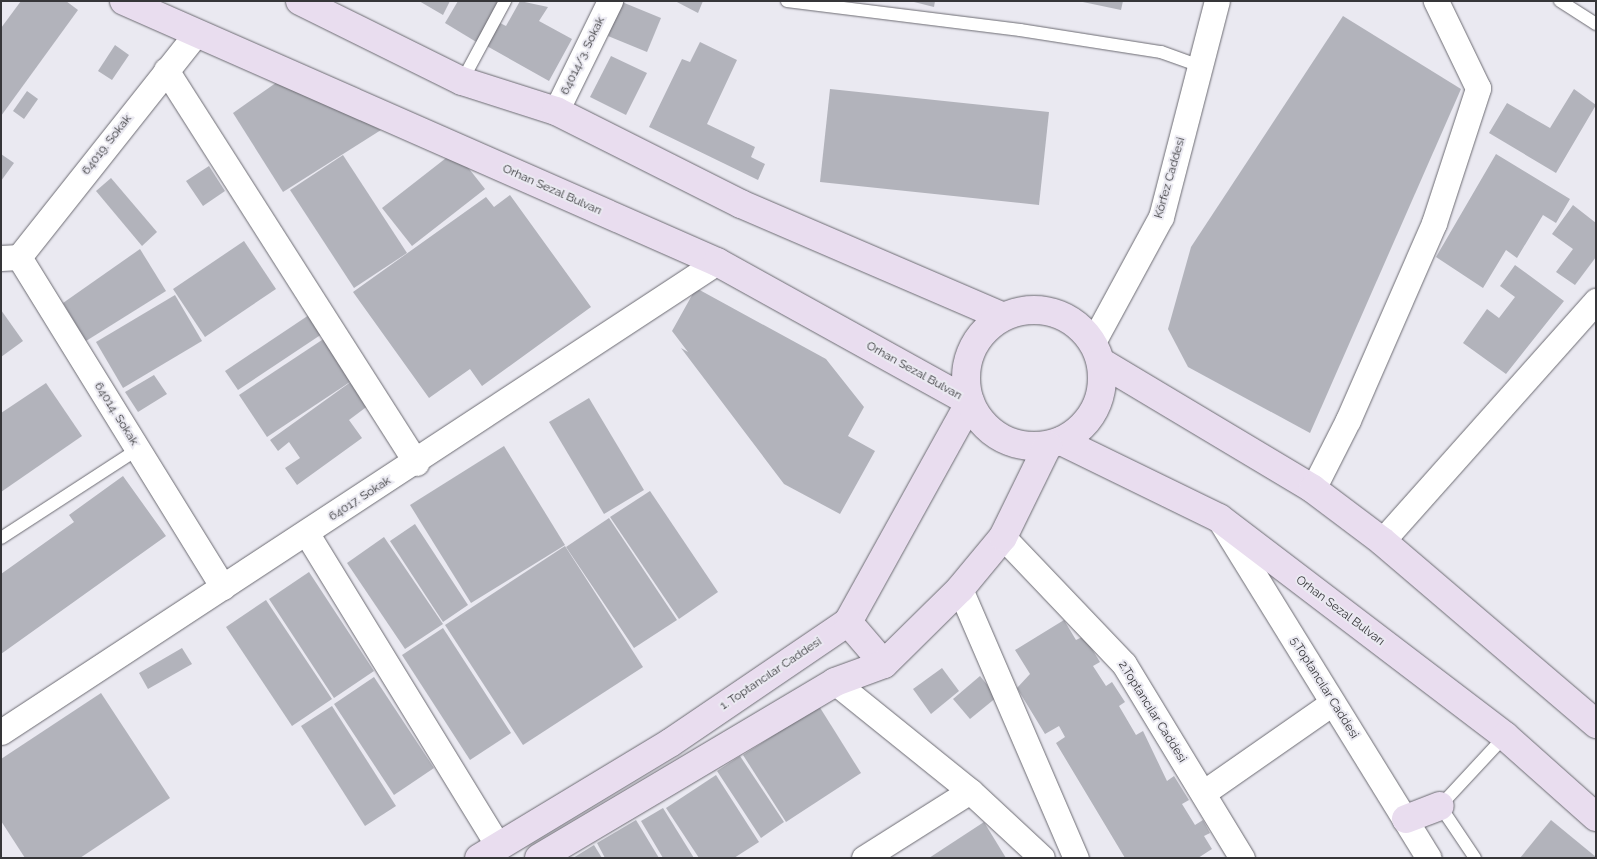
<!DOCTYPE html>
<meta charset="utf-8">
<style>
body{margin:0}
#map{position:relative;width:1597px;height:859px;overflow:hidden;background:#eae9f1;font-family:Raleway,sans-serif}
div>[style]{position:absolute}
.building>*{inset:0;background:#b2b3bb}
.roads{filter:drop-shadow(0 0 1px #6c6b72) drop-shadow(0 0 1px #6c6b72)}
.lane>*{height:12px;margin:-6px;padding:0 6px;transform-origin:6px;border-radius:6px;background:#fff}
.street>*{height:25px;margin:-12.5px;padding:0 12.5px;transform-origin:12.5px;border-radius:12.5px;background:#fff}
.secondary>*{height:28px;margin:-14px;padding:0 14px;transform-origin:14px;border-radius:14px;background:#e9ddef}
.secondary>.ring{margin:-14px;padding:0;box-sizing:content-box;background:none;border:28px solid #e9ddef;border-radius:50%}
span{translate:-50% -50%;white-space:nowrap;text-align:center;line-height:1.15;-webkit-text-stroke:4px #eae9f1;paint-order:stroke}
.street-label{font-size:12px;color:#363639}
.frame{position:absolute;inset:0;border:2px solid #363639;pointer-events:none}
</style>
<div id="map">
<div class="building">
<i style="clip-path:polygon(21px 1px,66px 1px,78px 10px,1px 116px,1px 28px)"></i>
<i style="clip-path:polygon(419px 1px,450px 1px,443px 15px)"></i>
<i style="clip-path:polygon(458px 1px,503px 1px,478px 43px,445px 23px)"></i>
<i style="clip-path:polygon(520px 1px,548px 7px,539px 21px,572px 39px,549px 81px,485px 45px,498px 22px,506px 26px)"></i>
<i style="clip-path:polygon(675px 1px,703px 1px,698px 13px)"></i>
<i style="clip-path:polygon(910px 1px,935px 1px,934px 7px)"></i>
<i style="clip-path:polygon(1078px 1px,1123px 1px,1121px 10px)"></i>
<i style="clip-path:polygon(622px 2px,661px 18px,647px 52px,608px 36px)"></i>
<i style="clip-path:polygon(1343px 16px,1461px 89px,1310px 433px,1188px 367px,1168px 329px,1191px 247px)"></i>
<i style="clip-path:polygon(700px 42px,737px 60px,707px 124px,755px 147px,751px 157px,765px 164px,758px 180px,649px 127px,682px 59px,690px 62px)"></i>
<i style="clip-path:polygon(115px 45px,129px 55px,112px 80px,98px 71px)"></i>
<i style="clip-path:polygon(611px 56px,647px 73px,626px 115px,590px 97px)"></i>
<i style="clip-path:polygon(280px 80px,381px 130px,283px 192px,233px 113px)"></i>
<i style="clip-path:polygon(830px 89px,1049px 112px,1039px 205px,820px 182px)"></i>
<i style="clip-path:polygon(1574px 89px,1596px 105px,1556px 173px,1489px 133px,1507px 103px,1550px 128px)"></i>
<i style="clip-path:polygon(27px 91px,38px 99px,24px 119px,13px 111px)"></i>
<i style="clip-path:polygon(455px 151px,485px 189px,412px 246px,382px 208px)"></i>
<i style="clip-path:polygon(1px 154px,14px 163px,1px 181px)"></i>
<i style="clip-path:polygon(1496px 154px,1570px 199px,1556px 223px,1543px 215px,1517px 258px,1506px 250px,1483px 288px,1436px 257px)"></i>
<i style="clip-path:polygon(343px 155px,407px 253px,354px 288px,290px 190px)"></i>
<i style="clip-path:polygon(209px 166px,225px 191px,203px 206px,186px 181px)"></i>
<i style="clip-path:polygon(111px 178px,157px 232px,142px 246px,96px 191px)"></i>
<i style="clip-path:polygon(510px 195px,591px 307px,482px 386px,470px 369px,429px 398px,353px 292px,486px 197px,494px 207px)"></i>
<i style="clip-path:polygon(1573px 205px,1596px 223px,1596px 257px,1575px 285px,1556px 272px,1573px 249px,1552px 234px)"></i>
<i style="clip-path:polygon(244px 241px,276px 289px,205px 337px,173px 289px)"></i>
<i style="clip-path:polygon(140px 249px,166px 291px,86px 341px,63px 303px)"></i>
<i style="clip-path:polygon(1515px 265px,1564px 301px,1506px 374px,1463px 343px,1487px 309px,1499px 318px,1515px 297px,1500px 286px)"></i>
<i style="clip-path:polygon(696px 288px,826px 359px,864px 407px,848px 436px,875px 451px,840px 514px,784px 484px,681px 348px,688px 352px,672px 331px)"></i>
<i style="clip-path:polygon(175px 295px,202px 341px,123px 388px,96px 342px)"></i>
<i style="clip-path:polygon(1px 310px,23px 341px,1px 357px)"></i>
<i style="clip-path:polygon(309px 315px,322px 334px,238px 390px,225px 371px)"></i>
<i style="clip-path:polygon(325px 338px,353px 380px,267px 437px,239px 395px)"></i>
<i style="clip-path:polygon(154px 375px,167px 394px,138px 412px,125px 392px)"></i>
<i style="clip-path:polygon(352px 381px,369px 405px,349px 420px,362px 438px,297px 485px,285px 468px,300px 458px,289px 442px,278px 451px,270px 440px)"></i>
<i style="clip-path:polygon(46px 383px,82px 436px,1px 492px,1px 413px)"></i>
<i style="clip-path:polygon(589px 398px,644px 490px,604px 514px,549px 422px)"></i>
<i style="clip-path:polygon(504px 446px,565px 545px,471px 603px,410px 505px)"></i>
<i style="clip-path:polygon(123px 476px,166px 536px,1px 654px,1px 574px,74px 522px,69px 515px)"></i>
<i style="clip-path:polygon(650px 491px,718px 592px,679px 619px,610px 517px)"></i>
<i style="clip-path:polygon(609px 518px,677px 620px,634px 648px,566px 547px)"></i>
<i style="clip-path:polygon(415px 524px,468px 605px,443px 622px,390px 541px)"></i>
<i style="clip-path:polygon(384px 537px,443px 624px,405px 649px,347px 563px)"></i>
<i style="clip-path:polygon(565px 546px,643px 667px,523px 745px,445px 625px)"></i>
<i style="clip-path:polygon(309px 572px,374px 671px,334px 698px,269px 599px)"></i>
<i style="clip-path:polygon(266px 600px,332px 699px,292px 726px,226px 627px)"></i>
<i style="clip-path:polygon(1064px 620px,1076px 640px,1084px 636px,1100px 662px,1093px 666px,1106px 686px,1112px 682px,1125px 702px,1119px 706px,1136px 735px,1143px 731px,1167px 781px,1174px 776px,1189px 800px,1182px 804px,1195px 825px,1203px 820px,1210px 833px,1204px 836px,1212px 849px,1198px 858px,1125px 858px,1056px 743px,1065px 737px,1059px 726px,1045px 734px,1017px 688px,1030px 674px,1015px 650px)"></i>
<i style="clip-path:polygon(443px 628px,511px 733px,470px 760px,402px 655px)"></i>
<i style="clip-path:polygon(182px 648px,192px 664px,148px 689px,139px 673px)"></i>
<i style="clip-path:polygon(942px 668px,959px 691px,931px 714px,913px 689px)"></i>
<i style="clip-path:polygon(980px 676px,997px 697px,970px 719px,953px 699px)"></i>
<i style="clip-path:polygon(374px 677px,434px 768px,394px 795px,334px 704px)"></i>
<i style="clip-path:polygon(101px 693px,170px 798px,80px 858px,25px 858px,1px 821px,1px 759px)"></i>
<i style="clip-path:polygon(332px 706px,396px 806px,365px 826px,301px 726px)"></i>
<i style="clip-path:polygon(819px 706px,861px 773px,786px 822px,743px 755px)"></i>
<i style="clip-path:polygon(740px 756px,784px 822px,761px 838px,717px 771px)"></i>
<i style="clip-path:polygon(716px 775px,759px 842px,734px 858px,699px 858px,666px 808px)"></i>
<i style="clip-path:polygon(663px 808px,694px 858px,663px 858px,641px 821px)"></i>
<i style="clip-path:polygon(636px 820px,659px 858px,605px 858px,597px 843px)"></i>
<i style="clip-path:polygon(1551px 820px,1596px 857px,1596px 858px,1520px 858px)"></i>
<i style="clip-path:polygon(984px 822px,1006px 858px,929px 858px)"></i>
<i style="clip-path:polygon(594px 845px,602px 858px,573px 858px)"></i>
</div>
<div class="roads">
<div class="lane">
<i style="left:787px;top:1px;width:235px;rotate:7.1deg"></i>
<i style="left:1020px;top:30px;width:143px;rotate:8.9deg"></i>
<i style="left:1161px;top:52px;width:41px;rotate:19.7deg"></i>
<i style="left:1560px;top:1px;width:43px;rotate:32.6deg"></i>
<i style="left:462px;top:81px;width:91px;rotate:-61.7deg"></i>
<i style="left:1px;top:538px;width:163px;rotate:-33deg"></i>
<i style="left:1475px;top:858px;width:63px;rotate:-123.9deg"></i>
<i style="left:1440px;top:806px;width:96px;rotate:-47.1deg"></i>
</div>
<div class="street">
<i style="left:166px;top:70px;width:466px;rotate:57.5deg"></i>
<i style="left:556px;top:111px;width:123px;rotate:-63.9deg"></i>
<i style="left:19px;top:257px;width:285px;rotate:-51.6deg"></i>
<i style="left:1px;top:258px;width:18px;rotate:-3deg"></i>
<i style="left:19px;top:257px;width:388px;rotate:58.3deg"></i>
<i style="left:1093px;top:342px;width:142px;rotate:-61.5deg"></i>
<i style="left:1161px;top:217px;width:223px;rotate:-75.5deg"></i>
<i style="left:1313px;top:489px;width:77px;rotate:-63.1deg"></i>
<i style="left:1348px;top:420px;width:215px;rotate:-66.4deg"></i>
<i style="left:1434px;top:223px;width:142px;rotate:-71.9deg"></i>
<i style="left:1478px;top:88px;width:97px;rotate:-115.8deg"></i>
<i style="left:1220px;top:520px;width:397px;rotate:58.3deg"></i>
<i style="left:307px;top:534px;width:366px;rotate:58.5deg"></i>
<i style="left:1003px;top:537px;width:175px;rotate:46.4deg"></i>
<i style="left:1124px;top:664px;width:227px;rotate:58.7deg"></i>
<i style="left:1382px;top:541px;width:322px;rotate:-48.3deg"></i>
<i style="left:960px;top:589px;width:293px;rotate:66.7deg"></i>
<i style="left:835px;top:682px;width:174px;rotate:38.9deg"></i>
<i style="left:970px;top:791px;width:98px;rotate:42.9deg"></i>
<i style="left:1px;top:732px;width:856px;rotate:-33.28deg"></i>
<i style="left:1203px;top:793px;width:157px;rotate:-34.9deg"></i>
<i style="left:864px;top:858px;width:125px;rotate:-32.3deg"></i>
</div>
<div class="secondary">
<i style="left:124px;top:1px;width:648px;rotate:23.76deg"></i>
<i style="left:717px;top:262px;width:289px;rotate:29deg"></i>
<i style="left:970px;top:402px;width:252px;rotate:119deg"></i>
<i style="left:848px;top:622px;width:215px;rotate:145.8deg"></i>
<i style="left:670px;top:743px;width:223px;rotate:148.9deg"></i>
<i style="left:300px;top:1px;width:181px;rotate:26.3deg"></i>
<i style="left:462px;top:81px;width:99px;rotate:17.7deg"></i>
<i style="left:556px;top:111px;width:207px;rotate:26.7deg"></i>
<i style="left:741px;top:204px;width:285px;rotate:23.3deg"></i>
<i class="ring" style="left:966px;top:310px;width:108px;height:108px"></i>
<i style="left:1101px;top:362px;width:247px;rotate:30.9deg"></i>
<i style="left:1313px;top:489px;width:86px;rotate:37deg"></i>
<i style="left:1382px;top:541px;width:282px;rotate:40.5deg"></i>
<i style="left:1061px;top:441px;width:176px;rotate:26deg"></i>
<i style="left:1219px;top:518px;width:360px;rotate:37.3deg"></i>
<i style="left:1505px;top:736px;width:122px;rotate:41.7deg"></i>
<i style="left:848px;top:622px;width:55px;rotate:49.4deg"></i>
<i style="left:1406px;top:819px;width:36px;rotate:-21deg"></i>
<i style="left:539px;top:858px;width:344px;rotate:-30.7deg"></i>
<i style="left:835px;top:682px;width:52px;rotate:-20.2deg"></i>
<i style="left:884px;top:664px;width:107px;rotate:-44.6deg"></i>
<i style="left:960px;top:589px;width:67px;rotate:-50.4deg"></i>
<i style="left:1003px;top:537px;width:102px;rotate:-63.9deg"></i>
</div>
</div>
<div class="street-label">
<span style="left:583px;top:56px;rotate:-64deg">64014/3. Sokak</span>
<span style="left:107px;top:145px;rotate:-52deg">64019. Sokak</span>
<span style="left:1170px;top:178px;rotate:-74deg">Körfez Caddesi</span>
<span style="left:552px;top:190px;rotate:24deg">Orhan Sezal Bulvarı</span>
<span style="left:914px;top:371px;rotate:29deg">Orhan Sezal Bulvarı</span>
<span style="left:116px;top:414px;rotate:58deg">64014. Sokak</span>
<span style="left:360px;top:499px;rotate:-33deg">64017. Sokak</span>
<span style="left:1340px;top:611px;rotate:37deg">Orhan Sezal Bulvarı</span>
<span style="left:771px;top:674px;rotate:-34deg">1. Toptancılar Caddesi</span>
<span style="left:1324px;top:688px;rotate:58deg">5.Toptancılar Caddesi</span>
<span style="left:1152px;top:712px;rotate:58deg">2.Toptancılar Caddesi</span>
</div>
<div class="frame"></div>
</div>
